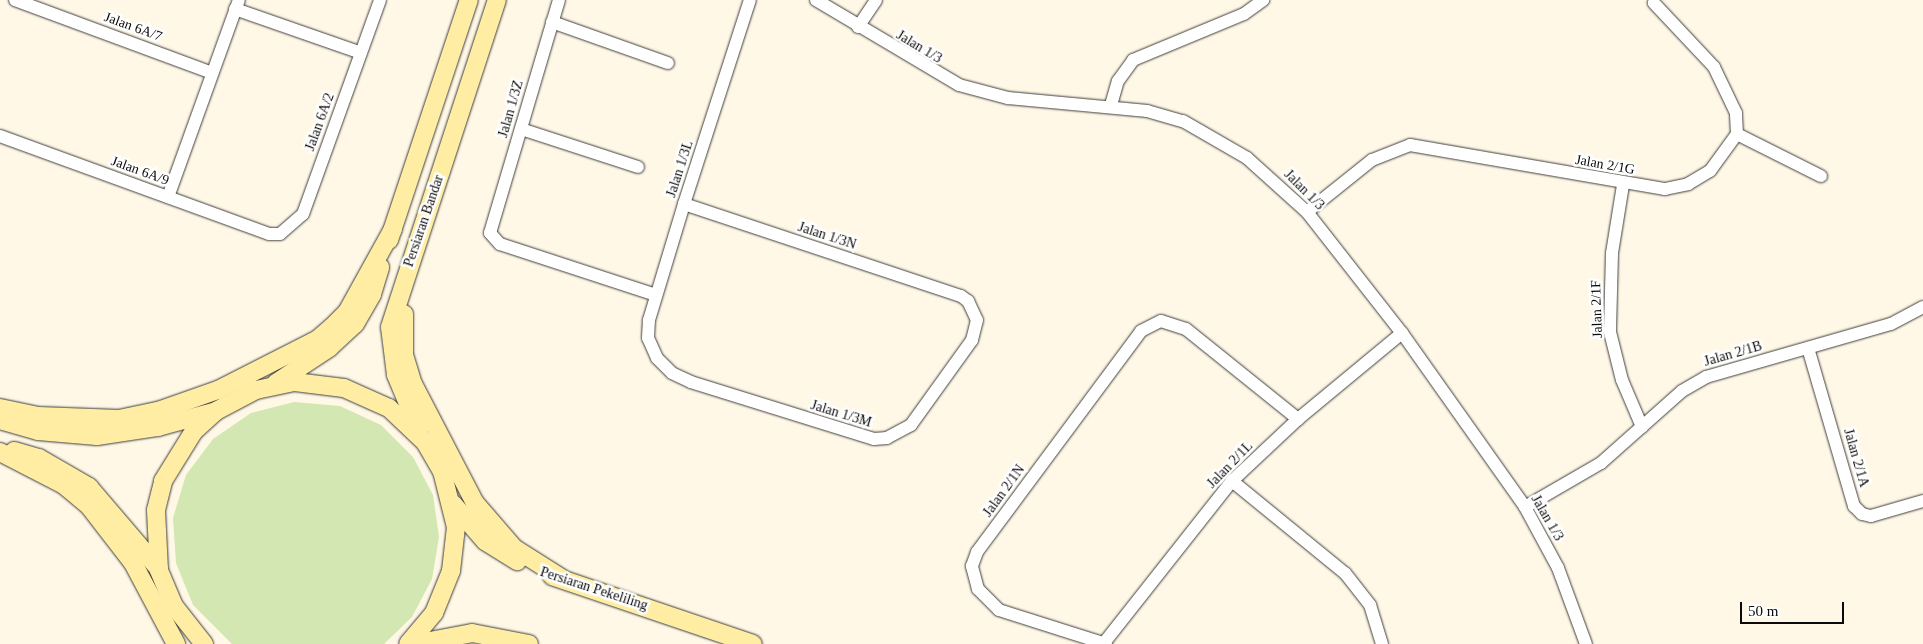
<!DOCTYPE html>
<style>
body{margin:0}
#map{position:relative;width:1923px;height:644px;overflow:hidden;background:#fff8e6;font-family:"Times New Roman",serif}
div>[style]{position:absolute}
.green>*{inset:0;background:#d2e7b2}
.roads{filter:drop-shadow(0 0 1px #3d3d3d) drop-shadow(0 0 1px #3d3d3d)}
.minor>*{height:12px;margin:-6px;padding:0 6px;transform-origin:6px;border-radius:6px;background:#fff}
.secondary>*{height:18px;margin:-9px;padding:0 9px;transform-origin:9px;border-radius:9px;background:#feeda2}
span{translate:-50% -50%;white-space:nowrap;text-align:center;line-height:1.15;-webkit-text-stroke:5px #fff;paint-order:stroke}
.street-label{font-size:14px;color:#0a0a0a}
.scale{position:absolute;left:1740px;top:602px;width:104px;height:22px;box-sizing:border-box;border:2px solid #0a0a0a;border-top:0;padding-left:6px;font-size:15px;line-height:18px;white-space:nowrap;color:#0a0a0a;-webkit-text-stroke:4px #fff;paint-order:stroke}
</style>
<div id="map">
<div class="green">
<i style="clip-path:polygon(294px 402px,340px 406px,381px 425px,413px 457px,433px 495px,439px 537px,432px 579px,412px 617px,384px 644px,232px 644px,193px 605px,176px 563px,173px 518px,186px 475px,213px 439px,251px 413px)"></i>
</div>
<div class="roads">
<div class="minor">
<i style="left:15px;top:0;width:210px;rotate:20.3deg"></i>
<i style="left:559px;top:0;width:243px;rotate:106.5deg"></i>
<i style="left:490px;top:233px;width:15px;rotate:48deg"></i>
<i style="left:500px;top:244px;width:164px;rotate:18.1deg"></i>
<i style="left:816px;top:0;width:166px;rotate:30.7deg"></i>
<i style="left:959px;top:85px;width:51px;rotate:14.9deg"></i>
<i style="left:1008px;top:98px;width:140px;rotate:5.3deg"></i>
<i style="left:1147px;top:111px;width:37px;rotate:16deg"></i>
<i style="left:1183px;top:121px;width:74px;rotate:30deg"></i>
<i style="left:1247px;top:158px;width:81px;rotate:42deg"></i>
<i style="left:1307px;top:212px;width:154px;rotate:51.9deg"></i>
<i style="left:1402px;top:333px;width:213px;rotate:54.7deg"></i>
<i style="left:1525px;top:507px;width:69px;rotate:61.6deg"></i>
<i style="left:1558px;top:568px;width:81px;rotate:69.8deg"></i>
<i style="left:235px;top:9px;width:133px;rotate:19.2deg"></i>
<i style="left:552px;top:22px;width:123px;rotate:19.5deg"></i>
<i style="left:858px;top:27px;width:32px;rotate:-56deg"></i>
<i style="left:1111px;top:105px;width:25px;rotate:-74deg"></i>
<i style="left:1118px;top:81px;width:26px;rotate:-54deg"></i>
<i style="left:1133px;top:60px;width:120px;rotate:-22.5deg"></i>
<i style="left:1244px;top:14px;width:24px;rotate:-36deg"></i>
<i style="left:521px;top:129px;width:123px;rotate:18deg"></i>
<i style="left:1737px;top:134px;width:94px;rotate:26.6deg"></i>
<i style="left:0;top:136px;width:286px;rotate:20deg"></i>
<i style="left:269px;top:234px;width:11px"></i>
<i style="left:280px;top:234px;width:30px;rotate:-41deg"></i>
<i style="left:303px;top:214px;width:227px;rotate:-70.2deg"></i>
<i style="left:1623px;top:185px;width:69px;rotate:99.2deg"></i>
<i style="left:1612px;top:253px;width:79px;rotate:91.5deg"></i>
<i style="left:1610px;top:332px;width:49px;rotate:76deg"></i>
<i style="left:1622px;top:380px;width:51px;rotate:66.9deg"></i>
<i style="left:168px;top:197px;width:209px;rotate:-70.2deg"></i>
<i style="left:684px;top:204px;width:292px;rotate:18.4deg"></i>
<i style="left:961px;top:296px;width:9px;rotate:36deg"></i>
<i style="left:968px;top:301px;width:21px;rotate:65deg"></i>
<i style="left:977px;top:320px;width:21px;rotate:104deg"></i>
<i style="left:972px;top:340px;width:105px;rotate:125.7deg"></i>
<i style="left:911px;top:425px;width:27px;rotate:152deg"></i>
<i style="left:887px;top:438px;width:13px;rotate:176deg"></i>
<i style="left:874px;top:439px;width:192px;rotate:-162.7deg"></i>
<i style="left:691px;top:382px;width:21px;rotate:-155deg"></i>
<i style="left:672px;top:373px;width:21px;rotate:-135deg"></i>
<i style="left:657px;top:358px;width:22px;rotate:-114deg"></i>
<i style="left:648px;top:338px;width:18px;rotate:-87deg"></i>
<i style="left:649px;top:320px;width:121px;rotate:-73.2deg"></i>
<i style="left:684px;top:204px;width:214px;rotate:-72.1deg"></i>
<i style="left:1307px;top:212px;width:83px;rotate:-38.7deg"></i>
<i style="left:1372px;top:160px;width:41px;rotate:-21.5deg"></i>
<i style="left:1410px;top:145px;width:259px;rotate:9.8deg"></i>
<i style="left:1665px;top:189px;width:24px;rotate:-12deg"></i>
<i style="left:1688px;top:184px;width:26px;rotate:-31deg"></i>
<i style="left:1710px;top:171px;width:46px;rotate:-53.9deg"></i>
<i style="left:1737px;top:134px;width:21px;rotate:-93deg"></i>
<i style="left:1736px;top:113px;width:51px;rotate:-115.6deg"></i>
<i style="left:1714px;top:67px;width:88px;rotate:-133.2deg"></i>
<i style="left:1808px;top:348px;width:165px;rotate:73.8deg"></i>
<i style="left:1854px;top:506px;width:11px;rotate:45deg"></i>
<i style="left:1862px;top:514px;width:9px;rotate:13deg"></i>
<i style="left:1871px;top:516px;width:54px;rotate:-16.1deg"></i>
<i style="left:1232px;top:481px;width:146px;rotate:39.2deg"></i>
<i style="left:1345px;top:573px;width:41px;rotate:52deg"></i>
<i style="left:1370px;top:605px;width:41px;rotate:72.9deg"></i>
<i style="left:1525px;top:507px;width:88px;rotate:-30.1deg"></i>
<i style="left:1601px;top:463px;width:108px;rotate:-41.6deg"></i>
<i style="left:1682px;top:391px;width:28px;rotate:-30deg"></i>
<i style="left:1706px;top:377px;width:192px;rotate:-16deg"></i>
<i style="left:1891px;top:324px;width:36px;rotate:-28deg"></i>
<i style="left:1104px;top:643px;width:206px;rotate:-51.7deg"></i>
<i style="left:1232px;top:481px;width:91px;rotate:-43.2deg"></i>
<i style="left:1298px;top:419px;width:135px;rotate:-39.6deg"></i>
<i style="left:1106px;top:644px;width:112px;rotate:-162.4deg"></i>
<i style="left:999px;top:610px;width:30px;rotate:-135deg"></i>
<i style="left:978px;top:589px;width:24px;rotate:-105deg"></i>
<i style="left:972px;top:566px;width:15px;rotate:-70deg"></i>
<i style="left:977px;top:552px;width:275px;rotate:-53.4deg"></i>
<i style="left:1141px;top:331px;width:22px;rotate:-27deg"></i>
<i style="left:1161px;top:321px;width:26px;rotate:18deg"></i>
<i style="left:1186px;top:329px;width:144px;rotate:38.8deg"></i>
</div>
<div class="secondary">
<i style="left:389px;top:240px;width:253px;rotate:-71.6deg"></i>
<i style="left:404px;top:314px;width:41px;rotate:90deg"></i>
<i style="left:404px;top:355px;width:30px;rotate:73deg"></i>
<i style="left:413px;top:384px;width:134px;rotate:62.5deg"></i>
<i style="left:475px;top:503px;width:60px;rotate:49.1deg"></i>
<i style="left:514px;top:548px;width:58px;rotate:32.3deg"></i>
<i style="left:276px;top:383px;width:64px;rotate:-33.4deg"></i>
<i style="left:329px;top:348px;width:35px;rotate:-43deg"></i>
<i style="left:355px;top:324px;width:34px;rotate:-60deg"></i>
<i style="left:372px;top:294px;width:28px;rotate:-73deg"></i>
<i style="left:0;top:408px;width:39px;rotate:12deg"></i>
<i style="left:38px;top:416px;width:81px;rotate:2.1deg"></i>
<i style="left:119px;top:419px;width:40px;rotate:-12deg"></i>
<i style="left:158px;top:411px;width:64px;rotate:-19.3deg"></i>
<i style="left:218px;top:390px;width:112px;rotate:-27deg"></i>
<i style="left:318px;top:339px;width:18px;rotate:-41deg"></i>
<i style="left:332px;top:327px;width:21px;rotate:-45deg"></i>
<i style="left:347px;top:312px;width:95px;rotate:-61deg"></i>
<i style="left:0;top:420px;width:40px;rotate:16deg"></i>
<i style="left:38px;top:431px;width:59px;rotate:4.8deg"></i>
<i style="left:97px;top:436px;width:62px;rotate:-8.4deg"></i>
<i style="left:158px;top:427px;width:57px;rotate:-15.3deg"></i>
<i style="left:419px;top:430px;width:60px;rotate:-112.7deg"></i>
<i style="left:396px;top:375px;width:48px;rotate:-97.1deg"></i>
<i style="left:390px;top:327px;width:344px;rotate:-71.9deg"></i>
<i style="left:14px;top:451px;width:26px;rotate:16deg"></i>
<i style="left:39px;top:458px;width:58px;rotate:30.1deg"></i>
<i style="left:89px;top:487px;width:108px;rotate:49.5deg"></i>
<i style="left:0;top:452px;width:72px;rotate:27.3deg"></i>
<i style="left:64px;top:485px;width:33px;rotate:40deg"></i>
<i style="left:89px;top:506px;width:72px;rotate:52.3deg"></i>
<i style="left:133px;top:563px;width:92px;rotate:62deg"></i>
<i style="left:453px;top:504px;width:49px;rotate:49.1deg"></i>
<i style="left:485px;top:541px;width:38px;rotate:32deg"></i>
<i style="left:552px;top:576px;width:212px;rotate:18.7deg"></i>
<i style="left:204px;top:644px;width:48px;rotate:-128.3deg"></i>
<i style="left:174px;top:606px;width:39px;rotate:-113deg"></i>
<i style="left:159px;top:570px;width:60px;rotate:-92.9deg"></i>
<i style="left:156px;top:510px;width:30px;rotate:-76deg"></i>
<i style="left:163px;top:481px;width:59px;rotate:-58.2deg"></i>
<i style="left:194px;top:431px;width:30px;rotate:-42deg"></i>
<i style="left:216px;top:411px;width:45px;rotate:-27.7deg"></i>
<i style="left:256px;top:390px;width:40px;rotate:-12deg"></i>
<i style="left:295px;top:382px;width:49px;rotate:7deg"></i>
<i style="left:344px;top:388px;width:49px;rotate:24deg"></i>
<i style="left:389px;top:408px;width:50px;rotate:43.4deg"></i>
<i style="left:425px;top:442px;width:34px;rotate:60deg"></i>
<i style="left:442px;top:471px;width:58px;rotate:76deg"></i>
<i style="left:456px;top:527px;width:44px;rotate:96.5deg"></i>
<i style="left:451px;top:571px;width:45px;rotate:112deg"></i>
<i style="left:434px;top:613px;width:40px;rotate:130deg"></i>
<i style="left:414px;top:644px;width:59px;rotate:-10.7deg"></i>
<i style="left:472px;top:633px;width:58px;rotate:10.9deg"></i>
</div>
</div>
<div class="street-label">
<span style="left:133px;top:27px;rotate:20deg">Jalan 6A/7</span>
<span style="left:919px;top:47px;rotate:31deg">Jalan 1/3</span>
<span style="left:511px;top:109px;rotate:-74deg">Jalan 1/3Z</span>
<span style="left:320px;top:122px;rotate:-70deg">Jalan 6A/2</span>
<span style="left:1605px;top:165px;rotate:10deg">Jalan 2/1G</span>
<span style="left:680px;top:169px;rotate:-72deg">Jalan 1/3L</span>
<span style="left:140px;top:171px;rotate:20deg">Jalan 6A/9</span>
<span style="left:1304px;top:190px;rotate:45deg">Jalan 1/3</span>
<span style="left:424px;top:221px;rotate:-71deg">Persiaran Bandar</span>
<span style="left:827px;top:236px;rotate:18deg">Jalan 1/3N</span>
<span style="left:1597px;top:309px;rotate:-92deg">Jalan 2/1F</span>
<span style="left:1733px;top:354px;rotate:-16deg">Jalan 2/1B</span>
<span style="left:841px;top:414px;rotate:17deg">Jalan 1/3M</span>
<span style="left:1856px;top:458px;rotate:74deg">Jalan 2/1A</span>
<span style="left:1230px;top:465px;rotate:-46deg">Jalan 2/1L</span>
<span style="left:1004px;top:491px;rotate:-54deg">Jalan 2/1N</span>
<span style="left:1547px;top:518px;rotate:60deg">Jalan 1/3</span>
<span style="left:594px;top:589px;rotate:18deg">Persiaran Pekeliling</span>
</div>
<div class="scale">50 m</div>
</div>
